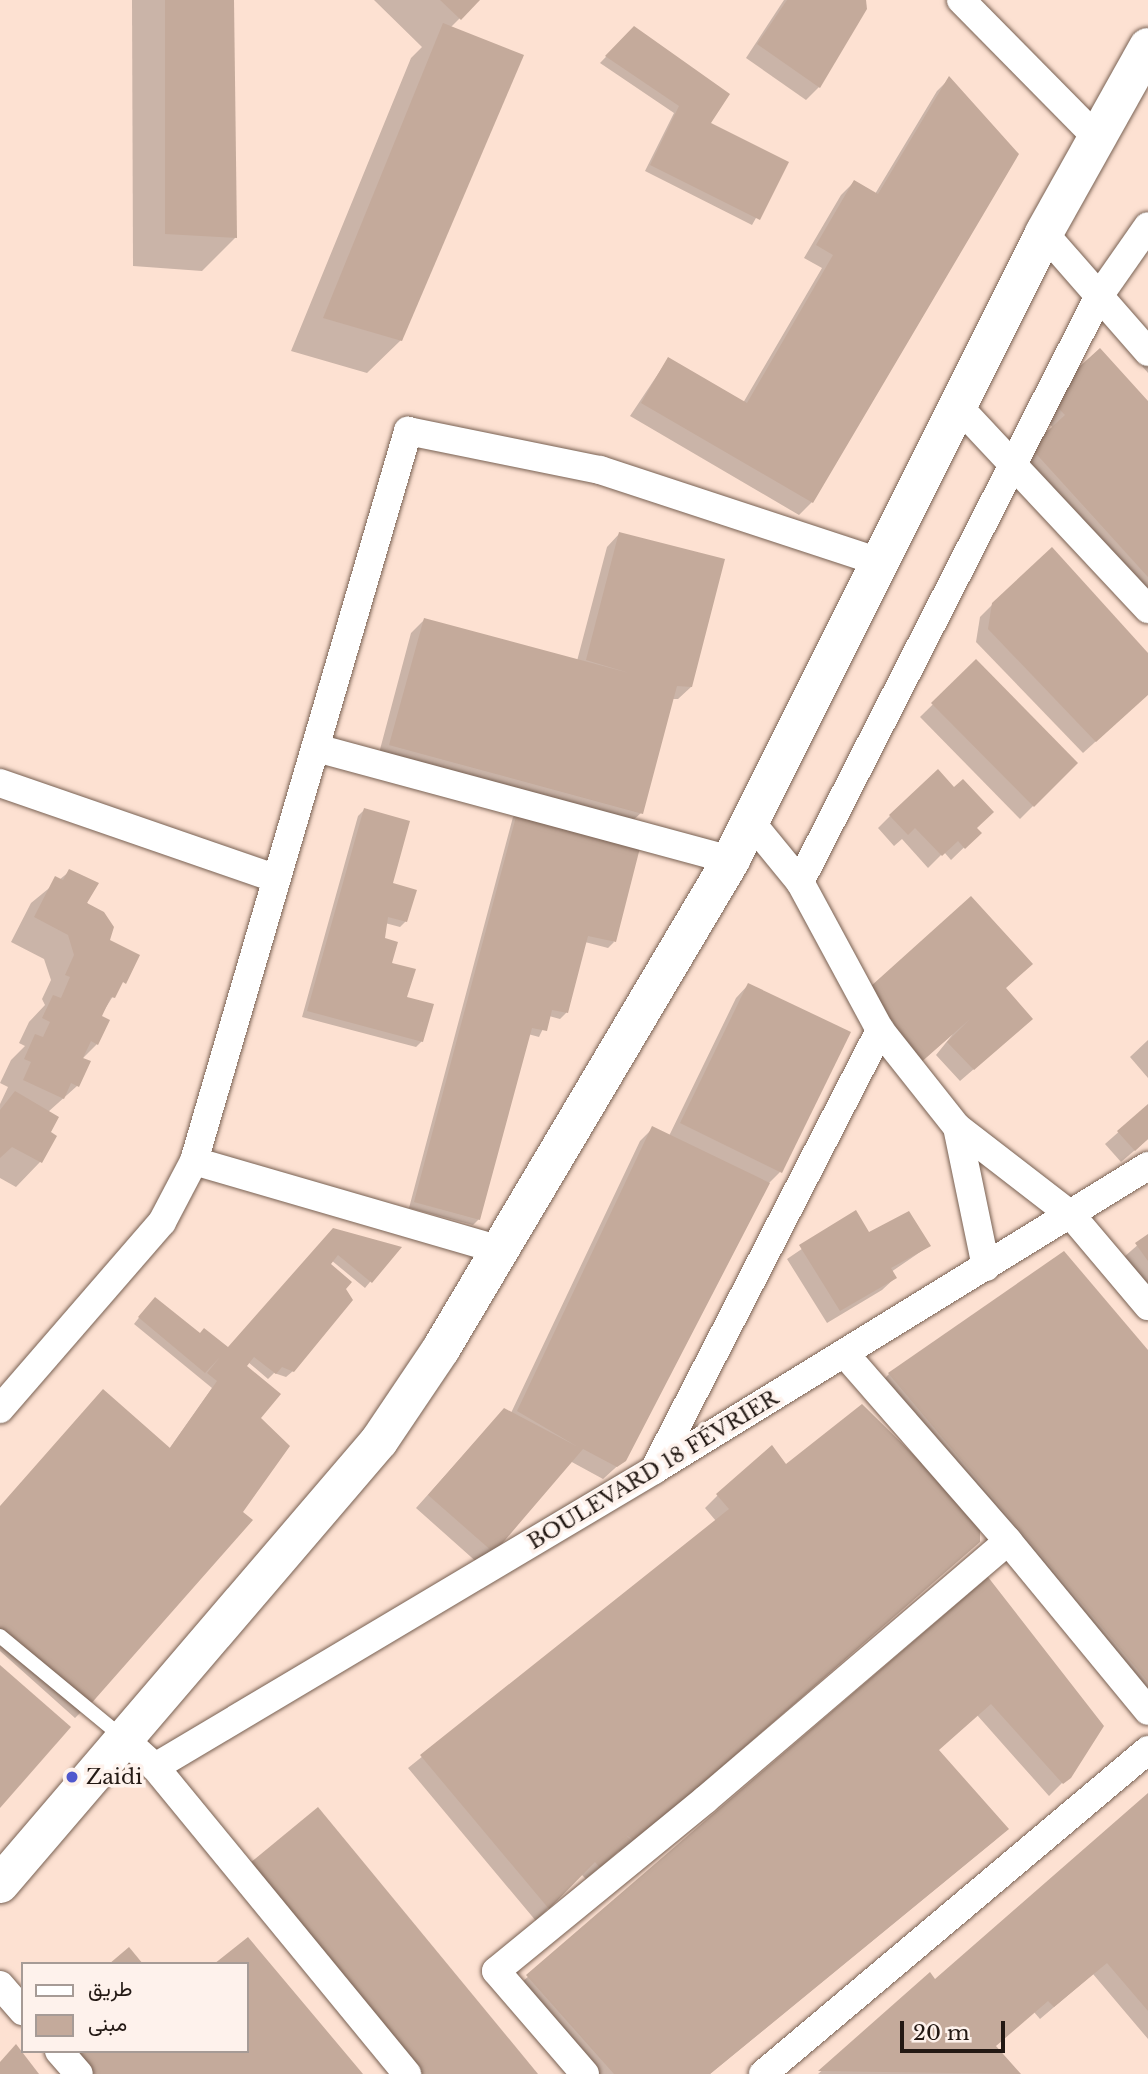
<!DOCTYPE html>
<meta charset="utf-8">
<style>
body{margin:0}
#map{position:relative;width:1148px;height:2074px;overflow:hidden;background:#fde1d2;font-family:"Libre Baskerville",Vazirmatn,serif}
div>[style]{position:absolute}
.shadow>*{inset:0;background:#0003}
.building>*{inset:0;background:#c4aa9b}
.roads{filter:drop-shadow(0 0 2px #786153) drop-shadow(0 0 2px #786153)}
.lane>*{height:14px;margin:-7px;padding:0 7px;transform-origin:7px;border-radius:7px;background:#fff}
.street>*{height:28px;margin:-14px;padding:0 14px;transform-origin:14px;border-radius:14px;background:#fff}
.secondary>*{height:38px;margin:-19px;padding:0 19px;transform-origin:19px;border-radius:19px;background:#fff}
.dots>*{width:19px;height:19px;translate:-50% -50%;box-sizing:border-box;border:4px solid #fef2ec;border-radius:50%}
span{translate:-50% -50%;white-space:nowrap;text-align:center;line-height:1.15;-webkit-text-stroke:7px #fef2ec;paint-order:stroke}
.street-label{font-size:21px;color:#231914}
.poi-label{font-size:21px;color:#231914}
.left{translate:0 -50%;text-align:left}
.legend{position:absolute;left:21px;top:1962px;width:228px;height:91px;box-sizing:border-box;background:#fef2ec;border:2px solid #a69b96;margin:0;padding:9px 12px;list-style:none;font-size:21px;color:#231914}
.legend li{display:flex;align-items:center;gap:14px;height:35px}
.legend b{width:35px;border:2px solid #a69b96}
.scale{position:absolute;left:900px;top:2021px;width:105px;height:32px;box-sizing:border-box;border:4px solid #231914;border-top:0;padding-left:9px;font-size:21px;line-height:24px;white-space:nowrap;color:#231914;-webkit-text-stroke:5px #fef2ec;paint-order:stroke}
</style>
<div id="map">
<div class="shadow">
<i style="clip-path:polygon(132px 0,233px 0,235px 238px,202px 271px,133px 266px)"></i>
<i style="clip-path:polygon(374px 0,478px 0,450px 28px,401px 340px,367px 373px,291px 351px,411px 58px,422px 47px)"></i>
<i style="clip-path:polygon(784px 0,864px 0,819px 87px,806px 100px,746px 58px)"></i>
<i style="clip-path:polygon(634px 28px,709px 123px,787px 163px,752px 225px,645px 171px,674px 113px,600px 63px)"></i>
<i style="clip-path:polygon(949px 79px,812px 502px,799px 515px,630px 416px,668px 359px,743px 403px,822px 268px,804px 258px,841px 195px,854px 182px,875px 194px,937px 91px)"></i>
<i style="clip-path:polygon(1148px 359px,1148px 373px,1142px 366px)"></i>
<i style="clip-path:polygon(1049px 397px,1148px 403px,1148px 603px,1019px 461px,1053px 428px,1036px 410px)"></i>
<i style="clip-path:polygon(619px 534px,691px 687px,678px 699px,672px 699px,641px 813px,628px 825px,378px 757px,411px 633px,424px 620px,577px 661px,607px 547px)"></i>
<i style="clip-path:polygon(993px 604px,1148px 655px,1148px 694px,1083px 753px,976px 642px,980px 617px)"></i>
<i style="clip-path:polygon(976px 662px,1076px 763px,1020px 819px,920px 717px)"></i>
<i style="clip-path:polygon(364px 810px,406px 921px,400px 927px,385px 923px,383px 939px,422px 1041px,416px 1047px,302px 1017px,358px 816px)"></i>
<i style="clip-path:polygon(519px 811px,614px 942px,608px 948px,585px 942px,566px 1013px,560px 1019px,549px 1016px,539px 1037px,528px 1034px,479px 1219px,473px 1225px,409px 1208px,513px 817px)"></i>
<i style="clip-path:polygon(890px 816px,975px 828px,979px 833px,951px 860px,944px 852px,928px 868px,902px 839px,894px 846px,878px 828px)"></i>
<i style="clip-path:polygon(70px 871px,108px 941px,138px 956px,100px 1017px,97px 1044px,82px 1059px,77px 1086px,48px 1112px,48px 1133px,54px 1137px,40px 1162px,16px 1187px,0 1178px,0 1104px,8px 1087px,0 1083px,11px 1060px,25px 1046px,19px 1043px,29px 1022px,45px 1005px,42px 999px,51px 980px,44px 959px,11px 942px,31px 903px)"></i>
<i style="clip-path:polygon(748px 985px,780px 1172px,767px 1185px,624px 1460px,603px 1479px,570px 1461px,480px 1565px,416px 1508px,492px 1423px,511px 1413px,640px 1141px,653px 1128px,669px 1136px,736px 998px)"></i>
<i style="clip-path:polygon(1004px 989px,1018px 1031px,960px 1081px,936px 1055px,953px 1034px,904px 1076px,859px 1000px)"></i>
<i style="clip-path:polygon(1148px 1040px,1148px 1078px,1130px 1057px)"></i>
<i style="clip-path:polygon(1148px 1106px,1148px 1139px,1121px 1162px,1105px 1144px)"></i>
<i style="clip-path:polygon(855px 1213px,868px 1234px,929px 1246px,891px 1272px,895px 1278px,882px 1290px,827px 1323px,787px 1259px)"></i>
<i style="clip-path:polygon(327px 1236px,398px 1248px,365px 1288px,331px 1260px,293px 1371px,286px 1377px,274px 1373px,268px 1379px,248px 1362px,245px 1366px,259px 1418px,88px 1705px,75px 1718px,0 1651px,0 1507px,169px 1449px,212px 1388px,134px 1324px,149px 1305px,228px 1349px)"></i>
<i style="clip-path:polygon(1148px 1236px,1148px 1291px,1124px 1257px)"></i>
<i style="clip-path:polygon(1148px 1353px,1148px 1709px,877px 1387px,889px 1374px)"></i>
<i style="clip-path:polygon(787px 1465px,978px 1528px,622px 1853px,618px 1851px,586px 1879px,581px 1874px,536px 1921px,408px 1768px,716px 1521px,705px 1508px,718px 1495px)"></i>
<i style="clip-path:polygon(988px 1580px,1102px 1726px,1062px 1783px,1049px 1796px,977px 1715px,938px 1750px,1007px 1829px,994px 1841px,710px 2074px,590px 2074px,515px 1988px)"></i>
<i style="clip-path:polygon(1148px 1795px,1148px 2039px,1093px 1974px,1040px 2019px,1034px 2012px,994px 2047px,1018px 2074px,818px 2074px,930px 1974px,935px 1982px)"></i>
<i style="clip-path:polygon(248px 1940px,361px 2074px,72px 2074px,53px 2051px,247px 2051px)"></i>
</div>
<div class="building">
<i style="clip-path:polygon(165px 0,234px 0,237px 238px,165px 234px)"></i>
<i style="clip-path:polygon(440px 0,480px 0,461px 20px)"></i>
<i style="clip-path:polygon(787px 0,866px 0,867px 9px,820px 88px,757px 44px)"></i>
<i style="clip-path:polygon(443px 23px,524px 55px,402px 341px,323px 318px)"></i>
<i style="clip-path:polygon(634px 26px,730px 94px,711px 123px,789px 162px,760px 220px,650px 165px,679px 106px,605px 56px)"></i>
<i style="clip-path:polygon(949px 76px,1019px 154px,813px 503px,641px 403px,668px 357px,747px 403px,833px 255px,816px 245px,854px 180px,878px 194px)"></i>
<i style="clip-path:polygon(1100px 348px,1148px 401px,1148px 577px,1030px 447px,1065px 415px,1047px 396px)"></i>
<i style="clip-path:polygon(619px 532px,725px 559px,692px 687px,677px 686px,643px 814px,389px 745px,424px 618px,629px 673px,586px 660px)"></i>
<i style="clip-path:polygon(1052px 547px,1148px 653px,1148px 695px,1096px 742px,988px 629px,992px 603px)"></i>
<i style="clip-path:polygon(976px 659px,1078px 763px,1034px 807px,931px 703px)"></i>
<i style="clip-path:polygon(938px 769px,954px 787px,963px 779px,994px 812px,977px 828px,982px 833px,965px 849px,958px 841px,942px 856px,915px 828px,908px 835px,889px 815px)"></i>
<i style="clip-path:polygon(364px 808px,410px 821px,393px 883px,417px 890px,407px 922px,388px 917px,385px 938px,398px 942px,392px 963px,416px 969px,407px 997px,434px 1004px,423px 1042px,307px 1011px)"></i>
<i style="clip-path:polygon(518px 809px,642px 840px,616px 942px,588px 936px,568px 1013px,552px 1010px,547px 1031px,532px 1028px,480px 1220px,414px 1202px)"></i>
<i style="clip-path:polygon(69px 869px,99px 883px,87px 903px,104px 912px,114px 927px,110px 940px,140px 955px,126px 984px,123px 982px,115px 998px,111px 997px,102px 1016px,110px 1020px,98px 1045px,91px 1041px,83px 1058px,91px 1061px,79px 1087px,71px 1083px,64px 1099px,23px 1080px,31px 1062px,24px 1059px,35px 1034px,43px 1037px,50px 1022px,42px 1018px,53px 995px,61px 998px,70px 977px,65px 975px,74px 955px,68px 935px,34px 917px,55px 876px,63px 880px)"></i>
<i style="clip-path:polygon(971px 896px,1033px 964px,1006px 988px,1033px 1019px,974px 1070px,947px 1042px,970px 1019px,918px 1065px,871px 986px)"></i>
<i style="clip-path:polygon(748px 983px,851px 1032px,782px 1173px,680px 1123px)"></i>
<i style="clip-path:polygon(15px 1091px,59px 1117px,51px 1132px,57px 1136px,42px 1163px,12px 1147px,0 1158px,0 1110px)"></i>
<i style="clip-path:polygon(1148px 1104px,1148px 1139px,1135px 1151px,1117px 1131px)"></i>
<i style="clip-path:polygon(652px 1126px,770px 1183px,626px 1461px,617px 1467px,583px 1449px,494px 1553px,428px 1495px,504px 1408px,578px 1447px,517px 1411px)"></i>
<i style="clip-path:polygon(856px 1210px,869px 1232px,909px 1211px,931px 1246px,891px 1268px,897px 1278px,840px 1311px,799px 1245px)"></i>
<i style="clip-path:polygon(333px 1228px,402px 1247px,372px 1283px,338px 1255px,331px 1264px,352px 1282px,346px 1289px,353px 1300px,294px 1372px,282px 1367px,276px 1374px,254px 1357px,247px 1366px,281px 1394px,261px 1418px,290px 1446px,243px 1512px,253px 1520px,89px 1706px,0 1628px,0 1506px,103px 1389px,170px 1448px,217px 1381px,207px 1373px,220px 1357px,205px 1373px,138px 1317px,155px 1297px,200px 1333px,204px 1328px,228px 1347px)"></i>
<i style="clip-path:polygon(1148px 1234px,1148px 1261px,1135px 1243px)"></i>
<i style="clip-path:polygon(1064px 1251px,1148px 1350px,1148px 1682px,888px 1373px)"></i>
<i style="clip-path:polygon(862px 1404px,929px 1470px,980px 1527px,980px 1542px,636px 1842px,626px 1835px,631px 1840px,600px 1868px,595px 1862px,549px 1909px,420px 1755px,729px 1509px,716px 1494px,772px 1445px,786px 1464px)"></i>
<i style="clip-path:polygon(988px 1577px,1104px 1726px,1071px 1778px,1063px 1784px,991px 1704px,939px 1750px,1009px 1829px,710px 2074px,614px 2074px,526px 1975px)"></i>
<i style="clip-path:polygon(0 1665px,71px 1727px,0 1808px)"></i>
<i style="clip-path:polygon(1148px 1793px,1148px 2011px,1107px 1963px,1054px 2007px,1048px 2001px,996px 2046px,1021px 2074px,818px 2071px,930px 1972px,935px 1979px)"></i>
<i style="clip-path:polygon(318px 1807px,538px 2074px,422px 2074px,250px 1863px)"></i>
<i style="clip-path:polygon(248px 1937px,363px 2074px,95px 2074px,76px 2051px,247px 2051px,247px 1964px,214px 1964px)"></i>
<i style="clip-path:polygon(129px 1947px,143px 1964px,109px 1964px)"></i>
<i style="clip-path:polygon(16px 2044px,39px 2074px,0 2074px,0 2062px)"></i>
</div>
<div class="roads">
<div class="lane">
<i style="left:0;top:1636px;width:158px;rotate:39.6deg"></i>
</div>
<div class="street">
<i style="left:961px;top:0;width:192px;rotate:45.4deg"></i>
<i style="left:1044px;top:233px;width:158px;rotate:48.8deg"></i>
<i style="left:958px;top:406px;width:278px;rotate:46.9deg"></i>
<i style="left:316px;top:748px;width:430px;rotate:15.1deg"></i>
<i style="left:0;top:783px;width:291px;rotate:19.1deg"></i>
<i style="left:750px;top:821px;width:79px;rotate:50.7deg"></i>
<i style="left:800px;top:882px;width:168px;rotate:61.6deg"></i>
<i style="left:880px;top:1030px;width:124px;rotate:51.6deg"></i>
<i style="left:957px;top:1127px;width:143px;rotate:78.3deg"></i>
<i style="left:800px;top:882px;width:658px;rotate:-62.97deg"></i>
<i style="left:1099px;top:296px;width:85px;rotate:-55deg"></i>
<i style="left:957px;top:1127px;width:145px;rotate:37.7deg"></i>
<i style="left:1072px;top:1216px;width:118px;rotate:49.8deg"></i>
<i style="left:194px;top:1161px;width:320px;rotate:16.2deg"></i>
<i style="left:845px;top:1354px;width:248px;rotate:48.9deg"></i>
<i style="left:1008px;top:1541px;width:220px;rotate:50.5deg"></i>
<i style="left:0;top:1409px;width:247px;rotate:-49.1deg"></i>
<i style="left:162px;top:1222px;width:69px;rotate:-62.3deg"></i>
<i style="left:194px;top:1161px;width:761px;rotate:-73.66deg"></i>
<i style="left:408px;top:431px;width:196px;rotate:11.5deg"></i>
<i style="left:600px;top:470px;width:294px;rotate:18.2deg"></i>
<i style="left:654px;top:1470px;width:495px;rotate:-62.8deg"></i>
<i style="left:123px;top:1738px;width:43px;rotate:42.2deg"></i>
<i style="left:155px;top:1767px;width:397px;rotate:50.6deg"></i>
<i style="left:155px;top:1767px;width:581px;rotate:-30.76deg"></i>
<i style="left:654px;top:1470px;width:580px;rotate:-31.61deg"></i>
<i style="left:0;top:1985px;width:35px;rotate:49deg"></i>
<i style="left:59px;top:2051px;width:30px;rotate:49deg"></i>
<i style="left:585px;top:2074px;width:136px;rotate:-130.8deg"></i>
<i style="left:496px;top:1971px;width:271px;rotate:-39.3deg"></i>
<i style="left:706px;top:1799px;width:397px;rotate:-40.5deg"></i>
<i style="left:763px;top:2074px;width:503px;rotate:-40.08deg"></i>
</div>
<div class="secondary">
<i style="left:0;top:1884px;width:583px;rotate:-49.45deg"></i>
<i style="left:379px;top:1441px;width:111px;rotate:-56deg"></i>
<i style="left:441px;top:1349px;width:569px;rotate:-59.33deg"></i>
<i style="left:731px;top:860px;width:701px;rotate:-63.47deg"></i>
<i style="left:1044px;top:233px;width:213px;rotate:-60.8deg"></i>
</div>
</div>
<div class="dots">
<i style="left:72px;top:1777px;background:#5057cd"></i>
</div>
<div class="street-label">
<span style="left:653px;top:1470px;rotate:-31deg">BOULEVARD 18 FÉVRIER</span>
</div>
<div class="poi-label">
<span class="left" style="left:86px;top:1777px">Zaidi</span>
</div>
<ul class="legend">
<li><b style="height:9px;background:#fff"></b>طريق</li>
<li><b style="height:19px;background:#c4aa9b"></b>مبنى</li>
</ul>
<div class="scale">20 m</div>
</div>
